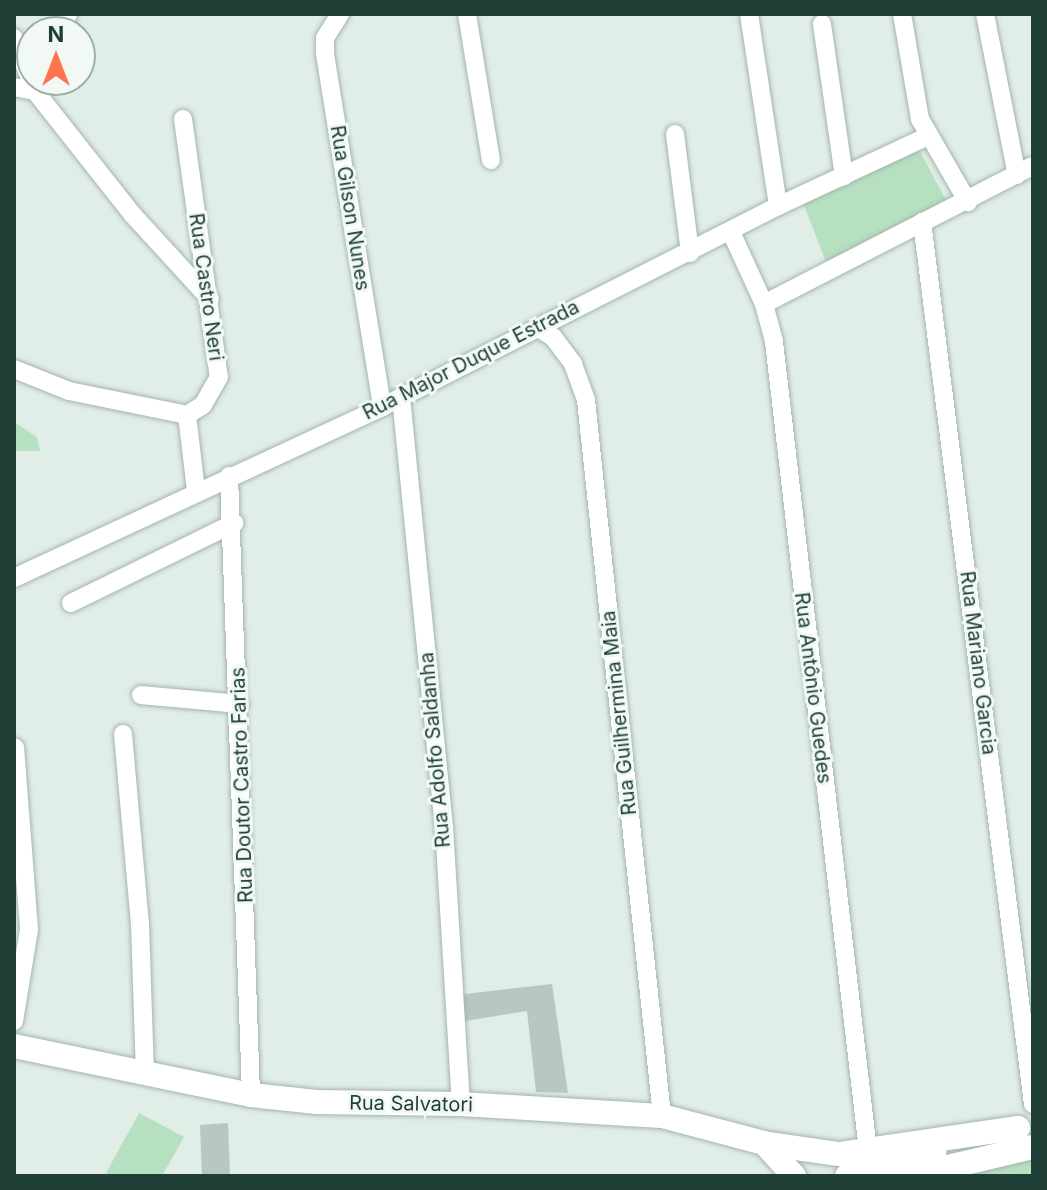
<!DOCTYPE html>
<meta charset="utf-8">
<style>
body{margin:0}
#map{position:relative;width:1047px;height:1190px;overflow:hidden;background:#e1ede7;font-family:Inter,sans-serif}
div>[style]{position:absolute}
.green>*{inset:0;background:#b7e0c1}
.building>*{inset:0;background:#b6c8c0}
.roads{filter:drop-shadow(0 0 2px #a3b5ae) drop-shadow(0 0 2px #a3b5ae)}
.street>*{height:18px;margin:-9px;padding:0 9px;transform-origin:9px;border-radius:9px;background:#fff}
.secondary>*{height:24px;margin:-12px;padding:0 12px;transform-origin:12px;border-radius:12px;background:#fff}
span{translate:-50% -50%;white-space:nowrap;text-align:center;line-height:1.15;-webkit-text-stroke:6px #f2f9f5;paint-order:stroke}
.street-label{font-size:20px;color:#1f3f36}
.frame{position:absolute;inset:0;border:16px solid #1f3f36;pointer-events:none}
.north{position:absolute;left:16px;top:16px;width:80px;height:80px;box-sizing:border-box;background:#f2f9f5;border:2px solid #9eafa9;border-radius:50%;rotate:0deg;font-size:22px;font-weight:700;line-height:32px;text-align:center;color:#1f3f36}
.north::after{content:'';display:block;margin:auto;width:28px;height:36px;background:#ff744d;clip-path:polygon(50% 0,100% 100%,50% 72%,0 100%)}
</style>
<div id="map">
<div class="green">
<i style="clip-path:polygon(917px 146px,947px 202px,826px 262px,802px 200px)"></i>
<i style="clip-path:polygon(14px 422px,37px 437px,40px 451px,14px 451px)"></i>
<i style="clip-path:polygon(139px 1113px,184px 1137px,162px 1176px,112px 1176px,106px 1173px)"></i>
<i style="clip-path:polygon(1033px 1155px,1033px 1176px,946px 1176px)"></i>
</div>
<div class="building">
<i style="clip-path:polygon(552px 984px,568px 1093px,536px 1092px,527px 1011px,459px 1022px,457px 995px)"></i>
<i style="clip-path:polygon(228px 1123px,230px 1176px,202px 1176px,200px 1125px)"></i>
</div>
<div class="roads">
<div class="street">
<i style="left:340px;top:14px;width:28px;rotate:122deg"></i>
<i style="left:325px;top:38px;width:16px;rotate:90deg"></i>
<i style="left:325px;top:54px;width:358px;rotate:80.8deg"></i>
<i style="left:467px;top:14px;width:148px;rotate:80.7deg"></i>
<i style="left:749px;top:14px;width:194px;rotate:81.4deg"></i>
<i style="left:902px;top:14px;width:107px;rotate:80.3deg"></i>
<i style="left:920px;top:119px;width:96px;rotate:60deg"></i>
<i style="left:985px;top:14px;width:164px;rotate:78.8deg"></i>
<i style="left:822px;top:24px;width:154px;rotate:81.8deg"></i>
<i style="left:60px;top:32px;width:20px;rotate:-66deg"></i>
<i style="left:14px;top:38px;width:57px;rotate:68.4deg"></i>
<i style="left:14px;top:87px;width:21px;rotate:11deg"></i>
<i style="left:35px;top:91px;width:157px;rotate:51.7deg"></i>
<i style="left:132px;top:214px;width:115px;rotate:47.5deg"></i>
<i style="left:183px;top:119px;width:260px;rotate:82.1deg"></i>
<i style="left:219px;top:377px;width:32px;rotate:120deg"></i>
<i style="left:203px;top:405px;width:19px;rotate:148deg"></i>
<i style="left:187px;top:415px;width:76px;rotate:83.2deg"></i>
<i style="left:675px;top:134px;width:120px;rotate:82.8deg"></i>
<i style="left:922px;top:222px;width:889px;rotate:82.83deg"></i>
<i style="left:731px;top:232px;width:79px;rotate:65.4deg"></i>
<i style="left:764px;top:304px;width:39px;rotate:75deg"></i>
<i style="left:774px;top:342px;width:814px;rotate:83.37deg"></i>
<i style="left:764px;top:304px;width:302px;rotate:-27.2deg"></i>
<i style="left:537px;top:327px;width:19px;rotate:32deg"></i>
<i style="left:553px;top:337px;width:34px;rotate:53deg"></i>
<i style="left:573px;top:364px;width:38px;rotate:70deg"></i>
<i style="left:586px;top:400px;width:720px;rotate:83.94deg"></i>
<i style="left:14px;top:369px;width:59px;rotate:21.8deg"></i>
<i style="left:69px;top:391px;width:120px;rotate:11.5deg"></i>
<i style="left:401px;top:397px;width:432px;rotate:84.3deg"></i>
<i style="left:444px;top:827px;width:278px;rotate:86.5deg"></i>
<i style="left:229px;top:476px;width:619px;rotate:87.96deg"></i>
<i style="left:14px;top:578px;width:406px;rotate:-24.9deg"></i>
<i style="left:382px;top:407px;width:444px;rotate:-26.9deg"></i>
<i style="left:778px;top:206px;width:163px;rotate:-25deg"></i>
<i style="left:71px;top:603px;width:182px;rotate:-26.1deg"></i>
<i style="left:141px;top:695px;width:99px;rotate:5.2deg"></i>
<i style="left:123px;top:734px;width:191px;rotate:84.9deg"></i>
<i style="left:140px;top:924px;width:150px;rotate:88.1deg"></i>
<i style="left:14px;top:1021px;width:93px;rotate:-80.7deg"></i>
<i style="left:29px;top:929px;width:182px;rotate:-94.4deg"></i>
</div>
<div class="secondary">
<i style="left:14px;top:1046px;width:242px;rotate:11.7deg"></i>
<i style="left:251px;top:1095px;width:66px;rotate:6.1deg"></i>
<i style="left:317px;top:1102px;width:144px;rotate:0.8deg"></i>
<i style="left:461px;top:1104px;width:201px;rotate:3.4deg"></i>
<i style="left:662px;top:1116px;width:106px;rotate:14.8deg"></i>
<i style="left:764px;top:1143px;width:45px;rotate:47.7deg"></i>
<i style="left:768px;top:1144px;width:72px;rotate:8deg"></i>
<i style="left:839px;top:1154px;width:181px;rotate:-8.3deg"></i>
<i style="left:847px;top:1176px;width:91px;rotate:-15.9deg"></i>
<i style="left:910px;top:1176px;width:126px;rotate:-13.3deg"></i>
</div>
</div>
<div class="street-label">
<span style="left:350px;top:208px;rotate:81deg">Rua Gilson Nunes</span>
<span style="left:206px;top:287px;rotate:82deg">Rua Castro Neri</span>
<span style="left:471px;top:360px;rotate:-27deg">Rua Major Duque Estrada</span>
<span style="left:978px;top:663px;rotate:83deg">Rua Mariano Garcia</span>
<span style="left:813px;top:688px;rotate:83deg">Rua Antônio Guedes</span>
<span style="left:619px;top:713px;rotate:-96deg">Rua Guilhermina Maia</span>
<span style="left:435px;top:750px;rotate:-95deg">Rua Adolfo Saldanha</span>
<span style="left:242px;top:785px;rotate:-92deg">Rua Doutor Castro Farias</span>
<span style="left:411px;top:1104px;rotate:1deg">Rua Salvatori</span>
</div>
<div class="frame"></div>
<div class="north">N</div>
</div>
